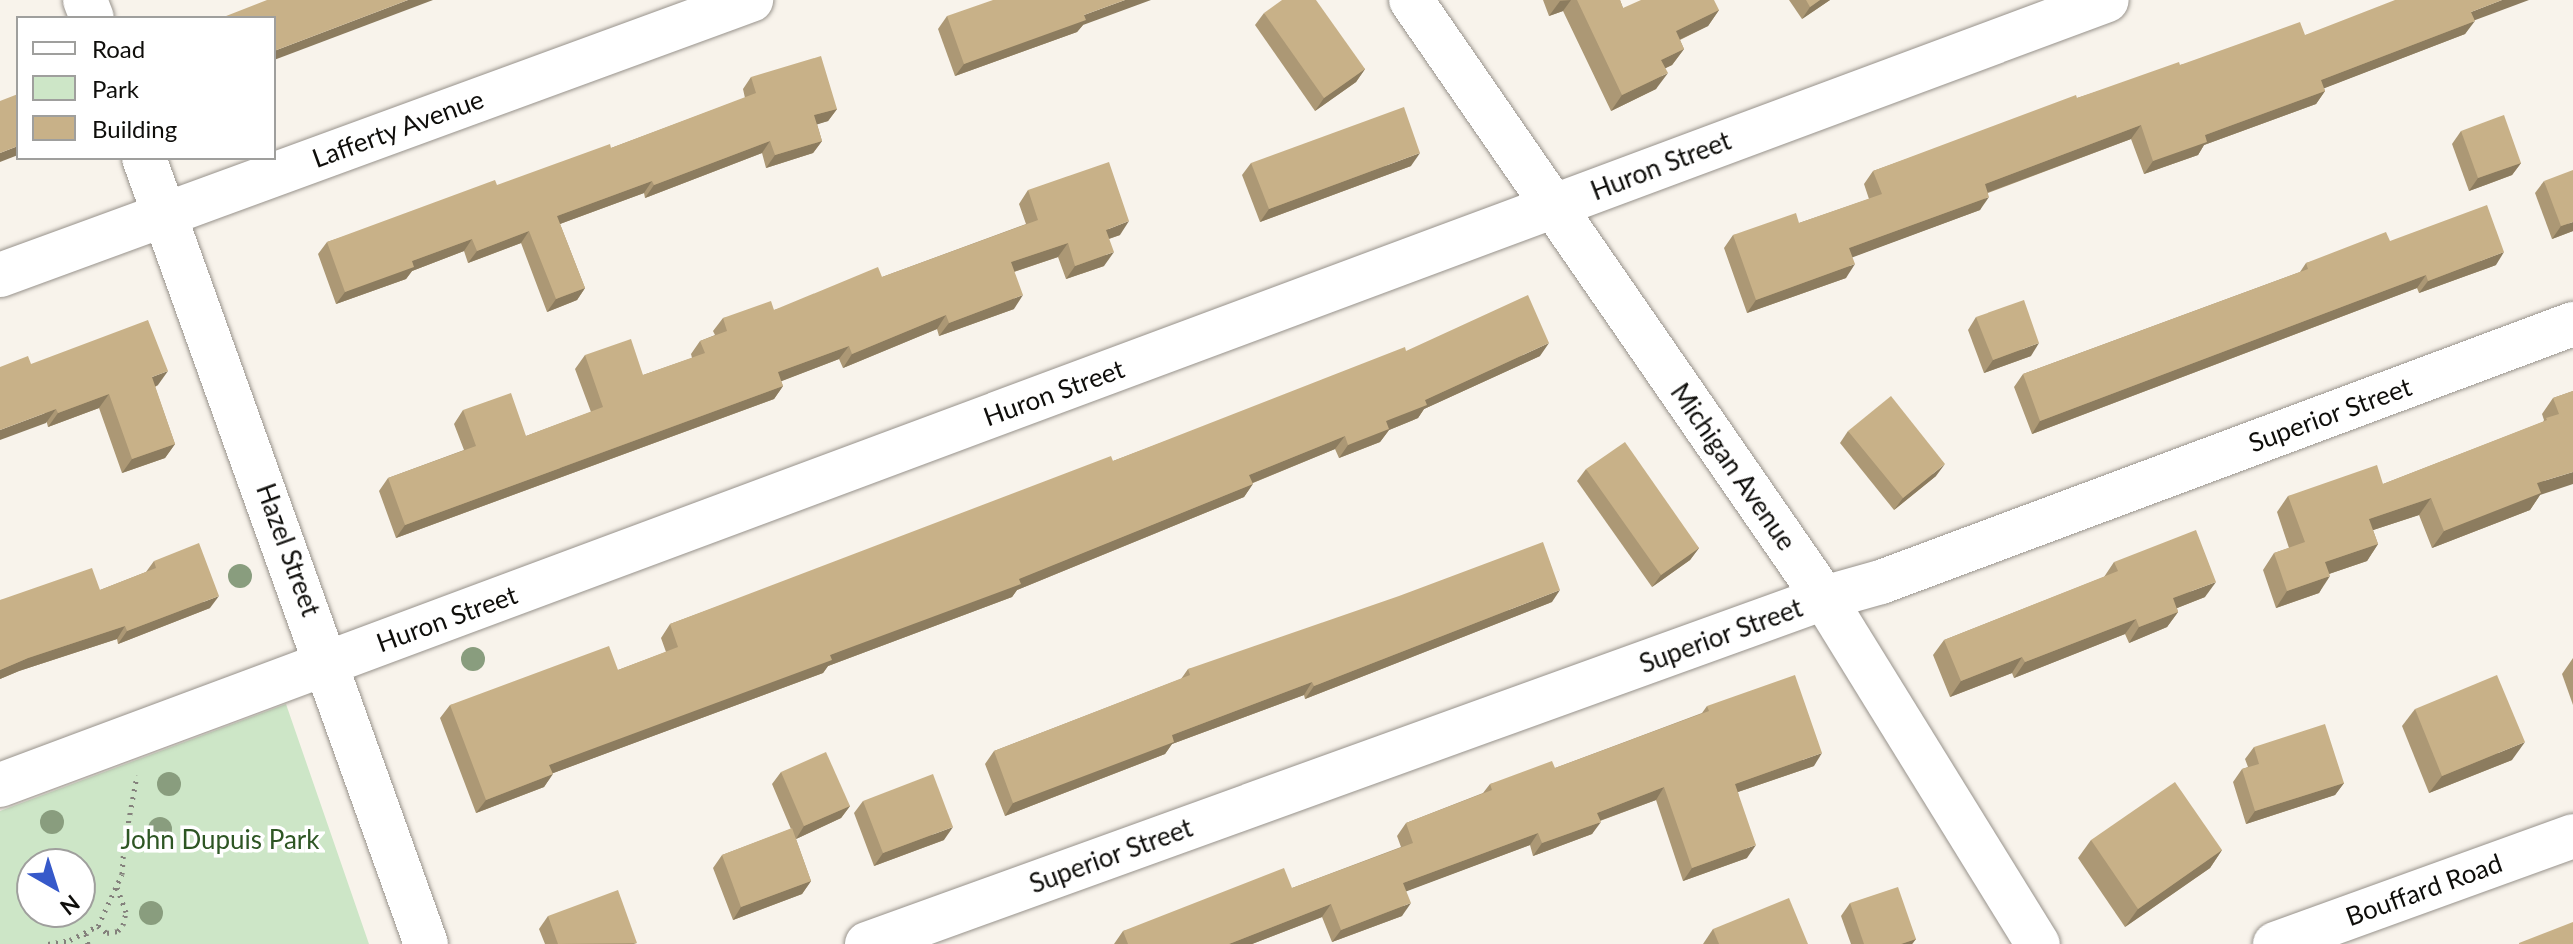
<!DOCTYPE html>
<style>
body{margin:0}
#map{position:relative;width:2573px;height:944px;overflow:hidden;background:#f8f3eb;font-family:Lato,sans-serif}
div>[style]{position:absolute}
.green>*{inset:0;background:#cde6c7}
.path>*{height:5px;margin-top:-2.5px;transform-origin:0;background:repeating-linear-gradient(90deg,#84817c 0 2px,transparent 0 8px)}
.roads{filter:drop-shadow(0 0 2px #98938c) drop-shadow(0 0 2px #98938c)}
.minor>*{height:44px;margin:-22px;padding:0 22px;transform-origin:22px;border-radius:22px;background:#fff}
.tertiary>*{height:44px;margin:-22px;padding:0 22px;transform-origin:22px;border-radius:22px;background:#fff}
.trees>*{width:24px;height:24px;margin:-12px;border-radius:50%;background:#899d7e}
.wall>*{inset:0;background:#ac9875}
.shaded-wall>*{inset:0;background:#8c7c5f}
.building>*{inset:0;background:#c8b188}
span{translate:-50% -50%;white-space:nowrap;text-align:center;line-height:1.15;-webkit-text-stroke:7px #fff;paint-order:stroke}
.street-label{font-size:26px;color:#0f0e0b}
.park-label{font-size:26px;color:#2e5624}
.legend{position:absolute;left:16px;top:16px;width:260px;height:144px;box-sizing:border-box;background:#fff;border:2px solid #9f9f9d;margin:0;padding:10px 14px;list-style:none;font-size:24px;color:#0f0e0b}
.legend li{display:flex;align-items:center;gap:16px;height:40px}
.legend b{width:40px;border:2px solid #9f9f9d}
.north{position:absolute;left:16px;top:848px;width:80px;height:80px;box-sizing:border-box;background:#fff;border:2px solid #9f9f9d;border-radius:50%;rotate:141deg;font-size:22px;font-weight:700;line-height:32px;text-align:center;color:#0f0e0b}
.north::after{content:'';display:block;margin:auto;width:28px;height:36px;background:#3659ca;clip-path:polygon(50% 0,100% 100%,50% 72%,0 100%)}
</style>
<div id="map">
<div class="green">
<i style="clip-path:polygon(evenodd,286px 704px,369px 944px,0 944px,0 811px,286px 704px,80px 864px,80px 912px,32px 912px,32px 864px,80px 864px)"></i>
</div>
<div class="path">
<i style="left:98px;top:926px;width:11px;rotate:38deg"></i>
<i style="left:107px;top:933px;width:11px;rotate:-10deg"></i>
<i style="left:118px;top:931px;width:8px;rotate:-50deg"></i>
<i style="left:123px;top:925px;width:13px;rotate:-77deg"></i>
<i style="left:126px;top:912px;width:27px;rotate:-110deg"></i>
<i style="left:86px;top:934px;width:10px;rotate:79deg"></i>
<i style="left:48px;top:944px;width:22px;rotate:-10deg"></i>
<i style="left:70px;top:940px;width:31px;rotate:-27deg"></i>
<i style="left:98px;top:926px;width:57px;rotate:-65.2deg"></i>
<i style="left:122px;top:874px;width:28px;rotate:-86deg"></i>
<i style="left:124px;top:846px;width:72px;rotate:-79.6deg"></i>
</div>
<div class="roads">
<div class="minor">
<i style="left:85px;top:0;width:19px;rotate:69deg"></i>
<i style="left:144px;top:158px;width:835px;rotate:70.26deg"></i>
<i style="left:0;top:275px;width:800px;rotate:-20.11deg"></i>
<i style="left:0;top:785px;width:2248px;rotate:-20.43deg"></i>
<i style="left:867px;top:944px;width:1018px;rotate:-19.88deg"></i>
<i style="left:1824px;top:598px;width:59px;rotate:-15.7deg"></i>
<i style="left:1881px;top:582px;width:739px;rotate:-20.45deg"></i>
<i style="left:2275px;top:944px;width:317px;rotate:-19.9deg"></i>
</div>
<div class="tertiary">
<i style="left:1411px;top:0;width:727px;rotate:55.37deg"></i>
<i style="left:1824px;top:598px;width:407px;rotate:58.3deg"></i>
</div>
</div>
<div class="trees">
<i style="left:240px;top:576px"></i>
<i style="left:473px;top:659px"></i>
<i style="left:169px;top:784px"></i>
<i style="left:52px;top:822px"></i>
<i style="left:160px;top:829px"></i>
<i style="left:151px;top:913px"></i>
</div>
<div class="wall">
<i style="clip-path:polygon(1543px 0,1620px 0,1623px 8px,1719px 10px,1708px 26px,1680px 40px,1684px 49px,1672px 65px,1665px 68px,1656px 89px,1611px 111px,1563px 11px,1549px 16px)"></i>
<i style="clip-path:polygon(1789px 0,1830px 0,1802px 19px)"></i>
<i style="clip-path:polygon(1264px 13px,1365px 69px,1356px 82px,1315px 111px,1255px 25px)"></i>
<i style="clip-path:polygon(947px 16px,1083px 25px,1077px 32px,955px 76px,938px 29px)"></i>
<i style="clip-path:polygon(2474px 20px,2465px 34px,2324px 88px,2325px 91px,2316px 104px,2204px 145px,2198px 155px,2144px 174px,2131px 139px,1988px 193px,1980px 210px,1852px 257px,1846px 278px,1747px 313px,1724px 248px,1733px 235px,1799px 223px,1869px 199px,1864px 184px,1873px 171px,2077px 98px,2180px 65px,2305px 35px)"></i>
<i style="clip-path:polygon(751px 77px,837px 109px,828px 121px,817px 124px,822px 141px,813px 153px,766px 168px,762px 153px,645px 198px,644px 193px,560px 224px,585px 288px,577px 300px,547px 312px,521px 243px,468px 263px,464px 251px,412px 271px,406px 279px,336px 304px,318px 254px,327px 242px,611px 148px,745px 98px,743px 89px)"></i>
<i style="clip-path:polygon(2461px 131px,2521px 163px,2512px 175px,2469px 191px,2452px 144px)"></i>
<i style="clip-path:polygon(1251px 163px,1411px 166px,1260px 222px,1242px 175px)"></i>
<i style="clip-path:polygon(2544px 181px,2573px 231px,2552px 239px,2535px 193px)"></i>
<i style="clip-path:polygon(1028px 190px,1120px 235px,1109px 239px,1104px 266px,1066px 279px,1058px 257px,1014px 272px,1014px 309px,939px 336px,937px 329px,843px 368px,839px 359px,781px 381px,783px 386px,774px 399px,396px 538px,379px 491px,388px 478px,464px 450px,454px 424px,463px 410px,526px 436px,591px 412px,575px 369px,585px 355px,643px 375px,692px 358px,691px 354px,700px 341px,715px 335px,713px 331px,723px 318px,774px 310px,882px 277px,1026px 224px,1019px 204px)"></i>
<i style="clip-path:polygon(2390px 241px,2496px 265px,2419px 293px,2417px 288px,2032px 434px,2014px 387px,2023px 374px,2300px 272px,2306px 263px)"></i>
<i style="clip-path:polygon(1976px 317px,2031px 356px,1984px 373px,1968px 330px)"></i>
<i style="clip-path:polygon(1406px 351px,1540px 356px,1424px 409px,1418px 418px,1389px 430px,1380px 442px,1339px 458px,1335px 449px,1253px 483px,1244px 497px,1017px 590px,1012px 597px,828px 666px,823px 673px,553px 773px,544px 787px,476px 813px,440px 718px,450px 705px,618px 670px,666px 652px,661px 638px,670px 624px,1113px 461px)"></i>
<i style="clip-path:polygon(31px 364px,158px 385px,155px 387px,175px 444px,165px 458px,122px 473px,99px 408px,48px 427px)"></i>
<i style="clip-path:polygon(2573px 391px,2540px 495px,2530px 510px,2432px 548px,2419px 515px,2373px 530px,2378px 544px,2367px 561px,2329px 574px,2319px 593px,2276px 608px,2263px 570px,2274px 553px,2289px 548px,2277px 512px,2288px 496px,2383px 484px,2543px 422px,2544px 420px,2542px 414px,2553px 398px)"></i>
<i style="clip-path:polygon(1848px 431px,1936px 476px,1894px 510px,1840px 443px)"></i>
<i style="clip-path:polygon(1586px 469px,1699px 548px,1690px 560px,1652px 587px,1577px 481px)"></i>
<i style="clip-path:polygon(154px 561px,210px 608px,118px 644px,117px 639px,19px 671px,0 679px,0 600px,100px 590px,146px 572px)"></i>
<i style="clip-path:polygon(2114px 562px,2205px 597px,2177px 608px,2178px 612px,2167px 627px,2129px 643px,2125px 634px,2014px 678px,2012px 673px,1950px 697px,1933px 655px,1944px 640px,2104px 577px)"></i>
<i style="clip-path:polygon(1552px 602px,1305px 699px,1304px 695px,1172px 744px,1165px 754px,1005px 816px,985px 764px,994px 751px,1181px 679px,1188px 669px)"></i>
<i style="clip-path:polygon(2573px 658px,2573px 705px,2562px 674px)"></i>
<i style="clip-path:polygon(1707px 706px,1814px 766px,1738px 792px,1747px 858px,1683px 881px,1656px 800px,1600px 821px,1592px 834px,1533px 856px,1530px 845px,1406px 891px,1402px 916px,1332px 942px,1322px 917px,1252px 944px,1114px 944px,1123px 931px,1292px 888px,1401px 847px,1397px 836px,1406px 823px,1483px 793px,1490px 784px,1555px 768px,1702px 713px)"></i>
<i style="clip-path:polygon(2415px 709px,2512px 760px,2429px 793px,2402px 726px)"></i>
<i style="clip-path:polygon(2254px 747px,2344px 783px,2335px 795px,2246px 824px,2233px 782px,2242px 769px,2248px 767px,2245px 759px)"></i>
<i style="clip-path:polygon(781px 772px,850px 806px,841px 818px,796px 839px,811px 881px,802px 894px,733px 920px,713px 868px,722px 855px,791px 829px,772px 784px)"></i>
<i style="clip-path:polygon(863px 801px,944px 840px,874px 866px,854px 813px)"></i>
<i style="clip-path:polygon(2091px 840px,2222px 850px,2210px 868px,2125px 927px,2078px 858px)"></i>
<i style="clip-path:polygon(1850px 903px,1916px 939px,1912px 944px,1851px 944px,1841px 916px)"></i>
<i style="clip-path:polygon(548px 916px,637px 944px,545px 944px,539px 929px)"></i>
<i style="clip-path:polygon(1713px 929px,1808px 944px,1703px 944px)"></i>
</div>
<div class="shaded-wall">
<i style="clip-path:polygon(408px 0,433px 0,274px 60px,274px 51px)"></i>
<i style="clip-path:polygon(1125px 0,1151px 0,1083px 25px,1077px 32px,955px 76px,964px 64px,1084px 15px)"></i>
<i style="clip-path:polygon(1571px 0,1563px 11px,1549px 16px,1560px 1px)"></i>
<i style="clip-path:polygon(1820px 0,1830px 0,1802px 19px,1810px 7px)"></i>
<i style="clip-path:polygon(2502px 0,2529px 0,2462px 25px,2471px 12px)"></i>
<i style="clip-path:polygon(1719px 10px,1708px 26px,1664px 47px,1676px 31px)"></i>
<i style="clip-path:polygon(2475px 21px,2465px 34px,2312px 93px,2321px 80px)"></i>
<i style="clip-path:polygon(1684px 49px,1672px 65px,1650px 76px,1661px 60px)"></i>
<i style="clip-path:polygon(1365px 69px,1356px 82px,1315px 111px,1324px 98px)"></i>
<i style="clip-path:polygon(1668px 73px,1656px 89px,1611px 111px,1622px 95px)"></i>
<i style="clip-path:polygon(2325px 91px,2316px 104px,2204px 145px,2198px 155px,2144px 174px,2153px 161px,2205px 135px)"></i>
<i style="clip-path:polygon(837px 109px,828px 121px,806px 128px,814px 115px)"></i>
<i style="clip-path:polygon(2141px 125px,2131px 139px,1975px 197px,1985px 184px)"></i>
<i style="clip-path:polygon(770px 141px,762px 153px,645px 198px,654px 185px)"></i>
<i style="clip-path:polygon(822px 141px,813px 153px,766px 168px,775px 155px)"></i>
<i style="clip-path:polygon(18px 146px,18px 155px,0 162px,0 153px)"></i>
<i style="clip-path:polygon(1420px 153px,1411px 166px,1260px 222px,1269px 209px)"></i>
<i style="clip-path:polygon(2521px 163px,2512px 175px,2469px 191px,2478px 178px)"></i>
<i style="clip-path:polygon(652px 181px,644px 193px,549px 228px,557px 216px)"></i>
<i style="clip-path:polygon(1989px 197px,1980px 210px,1840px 262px,1849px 248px)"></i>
<i style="clip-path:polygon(1129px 221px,1120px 235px,1096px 243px,1106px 230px)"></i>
<i style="clip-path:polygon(2573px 222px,2573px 231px,2552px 239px,2561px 226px)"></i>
<i style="clip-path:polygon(529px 231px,521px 243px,468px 263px,477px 251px)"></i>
<i style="clip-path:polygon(472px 239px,464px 251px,412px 271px,406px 279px,336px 304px,345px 292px,412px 261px)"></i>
<i style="clip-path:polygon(1068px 243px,1058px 257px,1001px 276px,1011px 262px)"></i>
<i style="clip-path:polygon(1114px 252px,1104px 266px,1066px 279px,1075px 266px)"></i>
<i style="clip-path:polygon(2504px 252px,2496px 265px,2419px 293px,2428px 281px)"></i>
<i style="clip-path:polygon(1855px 264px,1846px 278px,1747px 313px,1756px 300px)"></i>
<i style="clip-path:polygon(2426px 275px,2417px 288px,2032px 434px,2040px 421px)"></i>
<i style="clip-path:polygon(585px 288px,577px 300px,547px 312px,556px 299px)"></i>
<i style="clip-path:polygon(1023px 295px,1014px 309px,939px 336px,949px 323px)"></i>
<i style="clip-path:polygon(946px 315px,937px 329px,843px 368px,852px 354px)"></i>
<i style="clip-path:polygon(1549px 343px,1540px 356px,1424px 409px,1418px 418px,1389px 430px,1380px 442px,1339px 458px,1348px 445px,1386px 421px,1425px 400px)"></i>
<i style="clip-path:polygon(2039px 343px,2031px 356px,1984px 373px,1993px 360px)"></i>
<i style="clip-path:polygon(849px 346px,839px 359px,769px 386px,778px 372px)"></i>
<i style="clip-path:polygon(168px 371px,158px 385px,142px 392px,152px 377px)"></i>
<i style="clip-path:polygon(783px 386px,774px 399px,396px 538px,405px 525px)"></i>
<i style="clip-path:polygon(109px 394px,99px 408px,48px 427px,58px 413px)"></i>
<i style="clip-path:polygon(56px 409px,46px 423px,0 440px,0 430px)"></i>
<i style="clip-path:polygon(1345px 436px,1335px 449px,1240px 488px,1249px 475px)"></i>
<i style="clip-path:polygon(175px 444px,165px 458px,122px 473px,132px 459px)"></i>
<i style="clip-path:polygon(1945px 464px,1936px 476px,1894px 510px,1903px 498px)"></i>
<i style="clip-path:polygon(2573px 472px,2573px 484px,2540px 495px,2530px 510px,2432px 548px,2444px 531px,2537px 483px)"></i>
<i style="clip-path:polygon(1253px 484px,1244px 497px,1017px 590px,1012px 597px,828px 666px,823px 673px,540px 778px,549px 765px,830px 655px)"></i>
<i style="clip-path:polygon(2431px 498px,2419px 515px,2358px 535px,2369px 519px)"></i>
<i style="clip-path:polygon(2378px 544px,2367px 561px,2314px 579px,2325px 562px)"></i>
<i style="clip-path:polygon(1699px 548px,1690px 560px,1652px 587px,1661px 575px)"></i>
<i style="clip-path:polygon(2330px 576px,2319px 593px,2276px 608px,2287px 591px)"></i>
<i style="clip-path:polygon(2216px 582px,2205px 597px,2162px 614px,2173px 598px)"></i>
<i style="clip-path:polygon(1560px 590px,1552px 602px,1305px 699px,1314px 686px)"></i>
<i style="clip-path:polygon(219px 596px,210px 608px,118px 644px,127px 631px)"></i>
<i style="clip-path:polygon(2178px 612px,2167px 627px,2129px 643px,2139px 627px)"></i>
<i style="clip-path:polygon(2136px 619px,2125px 634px,2014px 678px,2025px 662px)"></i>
<i style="clip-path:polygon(125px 626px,117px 639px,19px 671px,0 679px,0 670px,28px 658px)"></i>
<i style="clip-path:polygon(2022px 657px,2012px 673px,1950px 697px,1961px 681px)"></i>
<i style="clip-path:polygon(1312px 682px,1304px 695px,1172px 744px,1165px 754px,1005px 816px,1013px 803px,1172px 735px)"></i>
<i style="clip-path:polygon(2525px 742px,2512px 760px,2429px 793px,2442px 776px)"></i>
<i style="clip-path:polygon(1822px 753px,1814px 766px,1726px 796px,1735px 784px)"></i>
<i style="clip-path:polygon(553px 774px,544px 787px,476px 813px,486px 800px)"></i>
<i style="clip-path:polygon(2344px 783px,2335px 795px,2246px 824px,2255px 811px)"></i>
<i style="clip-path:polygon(1664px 787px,1656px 800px,1588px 825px,1597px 813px)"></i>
<i style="clip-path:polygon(850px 806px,841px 818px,796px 839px,804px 826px)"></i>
<i style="clip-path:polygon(1601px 822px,1592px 834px,1533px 856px,1542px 843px)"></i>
<i style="clip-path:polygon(953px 827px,944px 840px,874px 866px,883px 853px)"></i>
<i style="clip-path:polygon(1538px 833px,1530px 845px,1394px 896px,1403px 883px)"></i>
<i style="clip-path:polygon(1756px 845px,1747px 858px,1683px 881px,1692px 868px)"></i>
<i style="clip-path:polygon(2222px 850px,2210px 868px,2125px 927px,2138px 909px)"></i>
<i style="clip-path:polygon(811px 881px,802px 894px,733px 920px,741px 907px)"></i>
<i style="clip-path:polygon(1411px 903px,1402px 916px,1332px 942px,1341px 930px)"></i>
<i style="clip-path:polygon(1331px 904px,1322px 917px,1252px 944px,1229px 944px)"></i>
<i style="clip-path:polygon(1916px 939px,1912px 944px,1901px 944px)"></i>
</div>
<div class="building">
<i style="clip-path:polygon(267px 0,408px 0,274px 51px,274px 18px,221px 18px)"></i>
<i style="clip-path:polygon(993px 0,1125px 0,1084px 15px,1086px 20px,964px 64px,947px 16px)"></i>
<i style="clip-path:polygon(1282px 0,1316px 0,1365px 69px,1324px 98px,1264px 13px)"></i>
<i style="clip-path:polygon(1577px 0,1620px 0,1623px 8px,1641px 0,1714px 0,1719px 10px,1676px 31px,1684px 49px,1661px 60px,1668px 73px,1622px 95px)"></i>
<i style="clip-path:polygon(1806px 0,1820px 0,1810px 7px)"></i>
<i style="clip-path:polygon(2395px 0,2502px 0,2471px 12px,2475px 21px,2321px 80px,2325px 91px,2205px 135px,2207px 142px,2153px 161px,2141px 125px,1985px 184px,1989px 197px,1849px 248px,1855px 264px,1756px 300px,1733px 235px,1796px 213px,1799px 223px,1882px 194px,1873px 171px,2076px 95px,2077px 98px,2179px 62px,2180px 65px,2300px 22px,2305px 35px)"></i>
<i style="clip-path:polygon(821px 56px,837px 109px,814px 115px,822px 141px,775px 155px,770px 141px,654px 185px,652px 181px,557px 216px,585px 288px,556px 299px,529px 231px,477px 251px,472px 239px,412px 261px,414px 267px,345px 292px,327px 242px,495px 180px,497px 185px,610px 144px,611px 148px,756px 93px,751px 77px)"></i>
<i style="clip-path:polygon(18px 94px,18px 146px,0 153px,0 101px)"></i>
<i style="clip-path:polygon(1404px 107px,1420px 153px,1269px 209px,1251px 163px)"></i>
<i style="clip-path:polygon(2504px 115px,2521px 163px,2478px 178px,2461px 131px)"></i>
<i style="clip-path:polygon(1109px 162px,1129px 221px,1106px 230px,1114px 252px,1075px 266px,1068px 243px,1011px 262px,1023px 295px,949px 323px,946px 315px,852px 354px,849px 346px,778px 372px,783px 386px,405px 525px,388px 478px,476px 446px,463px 410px,511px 393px,526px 436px,603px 407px,585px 355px,631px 339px,643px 375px,705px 353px,700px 341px,727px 331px,723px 318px,771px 301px,774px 310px,878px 267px,882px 277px,1038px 220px,1028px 190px)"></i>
<i style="clip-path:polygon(2573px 170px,2573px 222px,2561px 226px,2544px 181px)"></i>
<i style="clip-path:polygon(2487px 205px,2504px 252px,2428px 281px,2426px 275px,2040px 421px,2023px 374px,2308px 269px,2306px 263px,2386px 232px,2390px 241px)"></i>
<i style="clip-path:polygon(1528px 295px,1549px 343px,1425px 400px,1427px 405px,1386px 421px,1389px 429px,1348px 445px,1345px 436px,1249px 475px,1253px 484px,1019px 579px,1021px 584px,830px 655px,832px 660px,549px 765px,553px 774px,486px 800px,450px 705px,609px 646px,618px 670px,678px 647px,670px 624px,1111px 456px,1113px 461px,1405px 347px,1406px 351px)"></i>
<i style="clip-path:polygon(2024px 300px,2039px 343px,1993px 360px,1976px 317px)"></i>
<i style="clip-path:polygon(148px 320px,168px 371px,152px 377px,175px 444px,132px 459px,109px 394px,58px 413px,56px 409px,0 430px,0 367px,28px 356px,31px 364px)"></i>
<i style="clip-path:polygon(2573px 391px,2573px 472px,2537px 483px,2541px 493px,2444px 531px,2431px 498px,2369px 519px,2378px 544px,2325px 562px,2330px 576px,2287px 591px,2274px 553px,2305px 542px,2288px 496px,2377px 465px,2383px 484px,2547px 420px,2546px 418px,2559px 414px,2553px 398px)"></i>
<i style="clip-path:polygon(1891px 396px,1945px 464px,1903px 498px,1848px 431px)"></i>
<i style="clip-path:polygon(1625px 442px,1699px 548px,1661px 575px,1586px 469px)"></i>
<i style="clip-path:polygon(2196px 530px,2216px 582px,2173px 598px,2178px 612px,2139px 627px,2136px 619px,2025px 662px,2022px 657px,1961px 681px,1944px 640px,2118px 571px,2114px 562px)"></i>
<i style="clip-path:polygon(1543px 542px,1560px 590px,1314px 686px,1312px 682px,1172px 735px,1174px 742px,1013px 803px,994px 751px,1190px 675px,1188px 669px,1399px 596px)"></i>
<i style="clip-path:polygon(199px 543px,219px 596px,127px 631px,125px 626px,28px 658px,0 670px,0 600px,92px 568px,100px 590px,156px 568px,154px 561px)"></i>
<i style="clip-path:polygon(1795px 675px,1822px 753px,1735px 784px,1756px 845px,1692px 868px,1664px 787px,1597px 813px,1601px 822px,1542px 843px,1538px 833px,1403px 883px,1411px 903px,1341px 930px,1331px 904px,1229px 944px,1128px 944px,1123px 931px,1284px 868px,1292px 888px,1413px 843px,1406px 823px,1492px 790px,1490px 784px,1552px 761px,1555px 768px,1709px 711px,1707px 706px)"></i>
<i style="clip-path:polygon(2497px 675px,2525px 742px,2442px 776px,2415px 709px)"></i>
<i style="clip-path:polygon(2325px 724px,2344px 783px,2255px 811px,2242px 769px,2259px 764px,2254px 747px)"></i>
<i style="clip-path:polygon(826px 752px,850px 806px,804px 826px,781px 772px)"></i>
<i style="clip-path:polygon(933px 774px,953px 827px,883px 853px,863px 801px)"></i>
<i style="clip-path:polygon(2175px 782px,2222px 850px,2138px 909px,2091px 840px)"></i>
<i style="clip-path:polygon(792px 828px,811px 881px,741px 907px,722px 855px)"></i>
<i style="clip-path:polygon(1898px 887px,1916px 939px,1901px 944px,1864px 944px,1850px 903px)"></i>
<i style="clip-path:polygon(618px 890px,637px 943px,558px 944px,548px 916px)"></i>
<i style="clip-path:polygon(1789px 898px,1808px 944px,1719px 944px,1713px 929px)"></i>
<i style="clip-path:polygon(2573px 922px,2573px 944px,2519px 944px,2519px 943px)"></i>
</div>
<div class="street-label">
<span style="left:398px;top:129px;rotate:-20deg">Lafferty Avenue</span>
<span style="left:1661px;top:166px;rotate:-21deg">Huron Street</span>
<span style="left:1054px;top:393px;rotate:-20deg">Huron Street</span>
<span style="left:2330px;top:415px;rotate:-20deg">Superior Street</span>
<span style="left:1733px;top:467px;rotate:55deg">Michigan Avenue</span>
<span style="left:288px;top:550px;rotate:70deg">Hazel Street</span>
<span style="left:447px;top:619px;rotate:-20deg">Huron Street</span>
<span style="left:1721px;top:636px;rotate:-20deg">Superior Street</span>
<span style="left:1111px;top:856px;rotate:-20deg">Superior Street</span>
<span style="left:2424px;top:890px;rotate:-20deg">Bouffard Road</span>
</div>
<div class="park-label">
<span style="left:220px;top:840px">John Dupuis Park</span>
</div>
<ul class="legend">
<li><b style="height:10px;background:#fff"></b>Road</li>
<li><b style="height:22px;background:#cde6c7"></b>Park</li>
<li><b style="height:22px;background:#c8b188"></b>Building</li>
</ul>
<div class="north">N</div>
</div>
